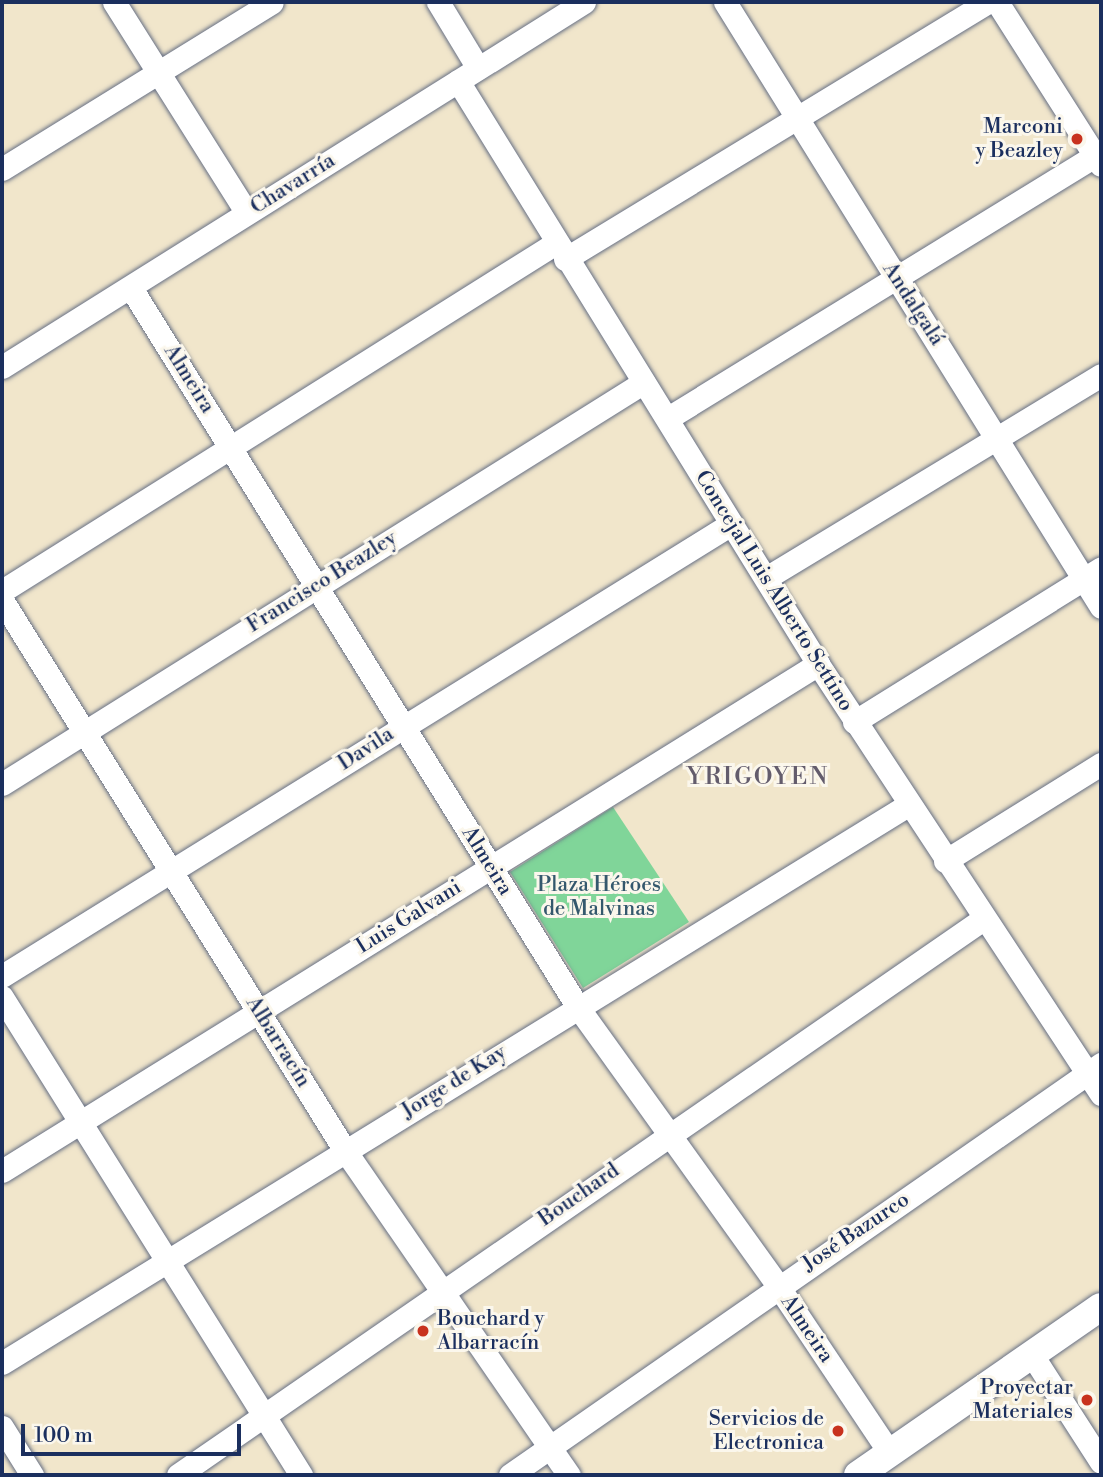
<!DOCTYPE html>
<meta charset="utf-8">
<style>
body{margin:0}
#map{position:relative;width:1103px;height:1477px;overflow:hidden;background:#f1e6cb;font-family:"Libre Bodoni",serif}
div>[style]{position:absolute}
.green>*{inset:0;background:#80d599}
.roads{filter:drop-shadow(0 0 2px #666f84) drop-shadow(0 0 2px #666f84)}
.minor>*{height:23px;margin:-11.5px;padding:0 11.5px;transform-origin:11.5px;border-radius:11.5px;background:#fff}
.major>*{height:28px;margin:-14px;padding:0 14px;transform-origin:14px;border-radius:14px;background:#fff}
.dots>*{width:19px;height:19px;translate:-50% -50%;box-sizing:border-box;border:4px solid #fbf7ec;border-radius:50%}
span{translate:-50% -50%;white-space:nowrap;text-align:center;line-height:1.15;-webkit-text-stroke:6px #fbf7ec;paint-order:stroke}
.poi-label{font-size:21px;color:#1b2f5e}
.right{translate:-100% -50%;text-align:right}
.left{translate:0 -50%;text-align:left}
.street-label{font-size:21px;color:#1b2f5e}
.park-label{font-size:21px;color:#34586d}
.quarter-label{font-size:24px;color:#635c6c;letter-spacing:2px}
.frame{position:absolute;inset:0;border:4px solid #1b2f5e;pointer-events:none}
.scale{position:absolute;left:21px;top:1424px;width:220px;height:32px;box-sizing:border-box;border:4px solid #1b2f5e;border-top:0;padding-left:9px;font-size:21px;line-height:24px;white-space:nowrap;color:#1b2f5e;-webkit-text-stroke:5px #fbf7ec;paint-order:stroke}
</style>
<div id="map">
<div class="green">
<i style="clip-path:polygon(613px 807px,689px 922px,583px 988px,510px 872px)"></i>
</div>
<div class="roads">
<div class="minor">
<i style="left:114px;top:2px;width:248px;rotate:57.8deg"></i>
<i style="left:438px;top:2px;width:77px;rotate:58.8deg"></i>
<i style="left:725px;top:2px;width:712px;rotate:58.14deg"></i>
<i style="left:997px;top:2px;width:193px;rotate:57.5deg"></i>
<i style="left:458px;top:81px;width:685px;rotate:58.3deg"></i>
<i style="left:818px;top:664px;width:515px;rotate:56.65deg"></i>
<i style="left:2px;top:169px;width:317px;rotate:-31.7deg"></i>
<i style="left:565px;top:259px;width:495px;rotate:-31.3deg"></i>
<i style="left:131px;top:288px;width:845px;rotate:58.15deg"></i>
<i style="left:577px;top:1006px;width:345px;rotate:54.3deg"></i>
<i style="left:778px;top:1286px;width:201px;rotate:56.2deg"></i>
<i style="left:2px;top:367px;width:687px;rotate:-32.09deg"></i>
<i style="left:668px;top:418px;width:508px;rotate:-31.56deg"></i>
<i style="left:766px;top:578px;width:392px;rotate:-31.2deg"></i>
<i style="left:2px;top:591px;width:654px;rotate:-32.14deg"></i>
<i style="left:2px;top:600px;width:647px;rotate:58.08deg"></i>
<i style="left:344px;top:1149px;width:396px;rotate:55.4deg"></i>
<i style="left:854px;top:722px;width:291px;rotate:-31.9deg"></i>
<i style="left:2px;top:784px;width:757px;rotate:-32.05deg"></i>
<i style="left:945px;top:861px;width:184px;rotate:-31.9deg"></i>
<i style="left:2px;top:976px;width:858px;rotate:-31.8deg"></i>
<i style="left:2px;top:997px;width:564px;rotate:57.97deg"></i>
<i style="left:2px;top:1171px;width:961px;rotate:-31.85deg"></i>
<i style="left:1032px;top:1355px;width:127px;rotate:57.2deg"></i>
<i style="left:2px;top:1363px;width:1064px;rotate:-31.63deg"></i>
<i style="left:2px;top:1427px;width:57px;rotate:58deg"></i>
<i style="left:178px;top:1475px;width:978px;rotate:-34.63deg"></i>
<i style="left:510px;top:1475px;width:720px;rotate:-34.82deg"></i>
</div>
<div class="major">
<i style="left:858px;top:1475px;width:295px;rotate:-34.7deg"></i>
</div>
</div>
<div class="dots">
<i style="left:1077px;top:139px;background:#c8321e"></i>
<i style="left:423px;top:1331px;background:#c8321e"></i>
<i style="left:1087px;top:1400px;background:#c8321e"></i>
<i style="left:838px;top:1431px;background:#c8321e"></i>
</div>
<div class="poi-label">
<span class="right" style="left:1063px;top:139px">Marconi<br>y Beazley</span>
<span class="left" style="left:437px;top:1331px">Bouchard y<br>Albarracín</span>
<span class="right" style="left:1073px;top:1400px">Proyectar<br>Materiales</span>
<span class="right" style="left:824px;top:1431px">Servicios de<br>Electronica</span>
</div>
<div class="street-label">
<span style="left:293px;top:184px;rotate:-32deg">Chavarría</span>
<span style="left:913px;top:304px;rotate:57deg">Andalgalá</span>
<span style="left:189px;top:379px;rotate:58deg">Almeira</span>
<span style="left:322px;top:582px;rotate:-32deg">Francisco Beazley</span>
<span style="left:774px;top:591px;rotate:58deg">Concejal Luis Alberto Settino</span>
<span style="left:366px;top:749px;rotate:-33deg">Davila</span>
<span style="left:487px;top:861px;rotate:58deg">Almeira</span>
<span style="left:409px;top:917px;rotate:-32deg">Luis Galvani</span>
<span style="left:278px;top:1042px;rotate:58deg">Albarracín</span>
<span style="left:454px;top:1082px;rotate:-32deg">Jorge de Kay</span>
<span style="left:579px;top:1195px;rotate:-35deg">Bouchard</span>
<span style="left:856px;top:1232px;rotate:-34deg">José Bazurco</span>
<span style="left:807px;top:1329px;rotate:56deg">Almeira</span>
</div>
<div class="park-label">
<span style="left:599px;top:897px">Plaza Héroes<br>de Malvinas</span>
</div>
<div class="quarter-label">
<span style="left:758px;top:778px">YRIGOYEN</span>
</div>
<div class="frame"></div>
<div class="scale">100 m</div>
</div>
